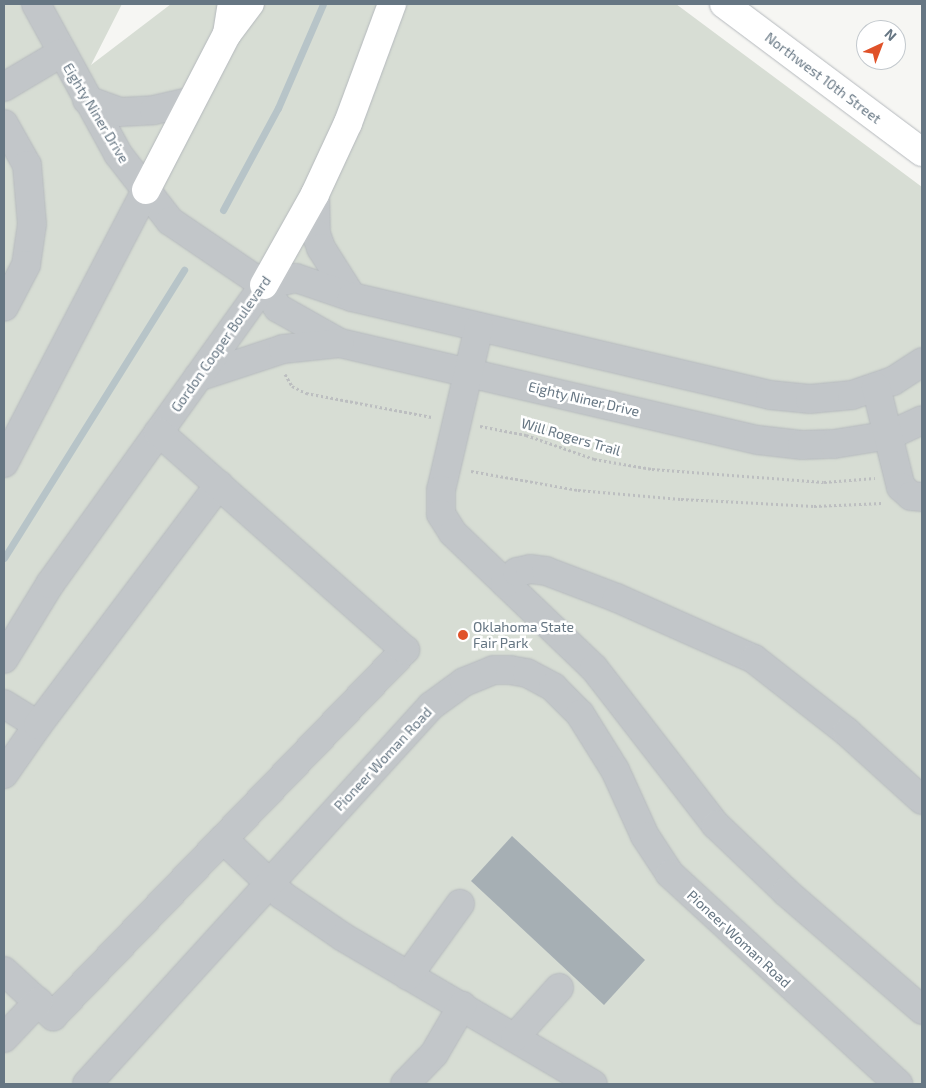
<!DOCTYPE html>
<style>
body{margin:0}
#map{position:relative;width:926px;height:1088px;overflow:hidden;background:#f6f6f3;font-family:"Exo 2",sans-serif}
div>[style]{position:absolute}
.green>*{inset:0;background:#d7ddd4}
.stream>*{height:7px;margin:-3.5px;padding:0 3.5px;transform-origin:3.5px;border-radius:3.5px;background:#b7c4c8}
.building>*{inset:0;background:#a6afb4}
.path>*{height:3px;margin-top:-1.5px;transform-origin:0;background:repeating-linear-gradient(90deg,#bcbec0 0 2.5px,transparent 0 5px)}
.roads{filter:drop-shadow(0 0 1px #b5b9bd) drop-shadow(0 0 1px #b5b9bd)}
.minor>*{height:28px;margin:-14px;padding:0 14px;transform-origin:14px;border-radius:14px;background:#c2c6c9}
.major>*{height:28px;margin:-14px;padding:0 14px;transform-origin:14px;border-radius:14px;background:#fff}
.highway>*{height:28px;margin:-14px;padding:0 14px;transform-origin:14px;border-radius:14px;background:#fff}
.dots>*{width:14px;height:14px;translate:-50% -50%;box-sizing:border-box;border:2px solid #fff;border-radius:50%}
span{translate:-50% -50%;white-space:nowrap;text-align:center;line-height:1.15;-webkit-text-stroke:5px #fff;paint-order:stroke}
.street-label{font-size:14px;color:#667683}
.poi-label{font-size:14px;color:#667683}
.left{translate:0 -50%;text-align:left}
.frame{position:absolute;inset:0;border:5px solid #667683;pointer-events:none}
.north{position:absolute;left:856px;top:20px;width:50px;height:50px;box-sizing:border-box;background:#fff;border:1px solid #c2c8cd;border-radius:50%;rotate:43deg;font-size:14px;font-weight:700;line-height:20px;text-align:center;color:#667683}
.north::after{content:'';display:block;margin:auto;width:18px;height:22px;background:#e05229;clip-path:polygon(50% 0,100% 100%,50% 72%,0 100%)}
</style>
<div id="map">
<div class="green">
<i style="clip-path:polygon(4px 4px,122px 4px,91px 65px,171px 4px,676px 4px,922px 187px,922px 1084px,4px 1084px)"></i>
</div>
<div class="stream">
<i style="left:223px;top:210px;width:116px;rotate:-61.7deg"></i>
<i style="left:278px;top:108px;width:113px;rotate:-66.6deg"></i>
<i style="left:4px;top:558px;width:340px;rotate:-58deg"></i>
</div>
<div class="building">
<i style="clip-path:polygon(512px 836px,645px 960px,604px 1005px,471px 881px)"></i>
</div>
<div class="path">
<i style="left:285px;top:374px;width:14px;rotate:60deg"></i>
<i style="left:292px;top:386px;width:16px;rotate:27deg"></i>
<i style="left:306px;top:393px;width:128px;rotate:10.8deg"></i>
<i style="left:480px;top:426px;width:47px;rotate:11.1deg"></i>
<i style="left:526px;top:435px;width:72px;rotate:19.4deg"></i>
<i style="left:594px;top:459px;width:59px;rotate:9.8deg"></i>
<i style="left:652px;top:469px;width:172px;rotate:4.3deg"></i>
<i style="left:824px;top:482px;width:51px;rotate:-4.5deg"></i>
<i style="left:471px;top:471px;width:109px;rotate:10.1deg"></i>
<i style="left:578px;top:490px;width:103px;rotate:5deg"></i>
<i style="left:681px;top:499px;width:133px;rotate:3deg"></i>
<i style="left:814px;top:506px;width:68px;rotate:-2.5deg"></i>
</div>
<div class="roads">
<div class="minor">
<i style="left:36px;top:4px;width:171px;rotate:61.3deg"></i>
<i style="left:118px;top:154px;width:85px;rotate:52.2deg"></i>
<i style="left:170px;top:221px;width:114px;rotate:34.2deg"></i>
<i style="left:264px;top:285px;width:27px;rotate:59deg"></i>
<i style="left:278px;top:308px;width:71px;rotate:29.4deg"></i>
<i style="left:340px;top:343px;width:429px;rotate:13.1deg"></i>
<i style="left:758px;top:440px;width:44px;rotate:6.5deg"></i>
<i style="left:802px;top:445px;width:32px;rotate:-2deg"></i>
<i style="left:834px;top:444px;width:57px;rotate:-9.1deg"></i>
<i style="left:890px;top:435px;width:35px;rotate:-25deg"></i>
<i style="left:4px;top:87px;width:66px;rotate:-30.8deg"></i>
<i style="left:87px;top:100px;width:35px;rotate:20deg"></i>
<i style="left:120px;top:112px;width:34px;rotate:-3deg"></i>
<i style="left:154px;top:110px;width:37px;rotate:-13deg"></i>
<i style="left:4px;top:124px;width:47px;rotate:60.7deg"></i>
<i style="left:27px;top:165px;width:59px;rotate:85.2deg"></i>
<i style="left:32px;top:224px;width:41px;rotate:98.3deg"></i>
<i style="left:26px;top:265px;width:47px;rotate:117.6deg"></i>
<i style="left:315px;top:194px;width:40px;rotate:88.6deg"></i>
<i style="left:316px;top:234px;width:15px;rotate:70deg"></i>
<i style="left:321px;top:248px;width:58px;rotate:57.7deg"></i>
<i style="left:264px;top:285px;width:33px;rotate:-12deg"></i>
<i style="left:296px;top:278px;width:59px;rotate:18.7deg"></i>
<i style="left:352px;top:297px;width:429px;rotate:13.2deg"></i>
<i style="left:770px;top:395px;width:40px;rotate:5.7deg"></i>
<i style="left:810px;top:399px;width:42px;rotate:-5.4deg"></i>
<i style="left:852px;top:395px;width:43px;rotate:-18.9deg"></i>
<i style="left:893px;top:381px;width:35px;rotate:-33deg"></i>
<i style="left:479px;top:327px;width:167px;rotate:103.1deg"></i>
<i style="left:441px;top:490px;width:24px;rotate:90deg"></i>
<i style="left:441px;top:514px;width:22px;rotate:58deg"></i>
<i style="left:453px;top:533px;width:195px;rotate:43.8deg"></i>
<i style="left:594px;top:668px;width:199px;rotate:52.2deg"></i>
<i style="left:716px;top:825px;width:97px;rotate:43.7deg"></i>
<i style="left:786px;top:892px;width:180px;rotate:40.9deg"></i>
<i style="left:198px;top:377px;width:89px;rotate:-18.2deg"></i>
<i style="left:283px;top:349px;width:57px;rotate:-6deg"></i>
<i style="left:876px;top:387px;width:103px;rotate:76deg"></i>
<i style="left:901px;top:487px;width:13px;rotate:42deg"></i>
<i style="left:911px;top:496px;width:11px;rotate:5deg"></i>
<i style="left:4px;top:463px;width:308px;rotate:-62.5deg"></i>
<i style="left:505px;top:583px;width:16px;rotate:-43deg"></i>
<i style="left:517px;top:572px;width:13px;rotate:-13deg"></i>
<i style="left:530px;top:569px;width:16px;rotate:7deg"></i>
<i style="left:546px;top:571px;width:76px;rotate:20.8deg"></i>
<i style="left:617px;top:598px;width:150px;rotate:24deg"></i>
<i style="left:754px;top:659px;width:118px;rotate:38.1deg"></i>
<i style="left:847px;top:732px;width:101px;rotate:42.2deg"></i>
<i style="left:4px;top:659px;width:88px;rotate:-58.5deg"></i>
<i style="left:50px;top:584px;width:368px;rotate:-54.4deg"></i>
<i style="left:4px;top:704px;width:40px;rotate:32deg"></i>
<i style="left:38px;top:725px;width:60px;rotate:124.8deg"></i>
<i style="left:38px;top:725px;width:301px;rotate:-53deg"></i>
<i style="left:223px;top:839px;width:81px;rotate:43.5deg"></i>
<i style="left:282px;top:895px;width:74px;rotate:34.5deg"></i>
<i style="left:343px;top:937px;width:290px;rotate:30.5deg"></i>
<i style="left:4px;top:971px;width:67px;rotate:42.6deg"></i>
<i style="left:53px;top:1016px;width:508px;rotate:-46.12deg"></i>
<i style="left:405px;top:650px;width:329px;rotate:-138.5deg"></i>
<i style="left:408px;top:976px;width:89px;rotate:-54.2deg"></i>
<i style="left:515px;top:1037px;width:66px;rotate:-48.1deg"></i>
<i style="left:4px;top:1038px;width:50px;rotate:-46.6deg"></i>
<i style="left:87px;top:1084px;width:511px;rotate:-47.7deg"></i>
<i style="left:431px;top:706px;width:41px;rotate:-36deg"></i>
<i style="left:464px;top:682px;width:32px;rotate:-22deg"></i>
<i style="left:494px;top:670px;width:16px"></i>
<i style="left:510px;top:670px;width:17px;rotate:10deg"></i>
<i style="left:527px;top:673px;width:30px;rotate:28deg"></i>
<i style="left:553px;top:687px;width:38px;rotate:45deg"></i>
<i style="left:580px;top:714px;width:66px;rotate:58deg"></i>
<i style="left:615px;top:770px;width:72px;rotate:65.6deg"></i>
<i style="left:645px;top:836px;width:45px;rotate:56.7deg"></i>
<i style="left:670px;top:874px;width:310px;rotate:42.6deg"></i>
<i style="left:405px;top:1084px;width:42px;rotate:-46deg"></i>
<i style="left:434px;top:1054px;width:56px;rotate:-59.7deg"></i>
</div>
<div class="major">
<i style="left:724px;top:4px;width:247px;rotate:36.8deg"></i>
<i style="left:146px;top:190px;width:176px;rotate:-62.6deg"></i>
<i style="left:227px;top:34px;width:38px;rotate:-53deg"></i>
<i style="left:264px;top:285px;width:104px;rotate:-60.7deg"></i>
<i style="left:315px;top:194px;width:78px;rotate:-65.1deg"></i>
<i style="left:348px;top:123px;width:127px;rotate:-69.7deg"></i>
</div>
<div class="highway">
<i style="left:227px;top:34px;width:30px;rotate:-81deg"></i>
</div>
</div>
<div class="dots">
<i style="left:463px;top:635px;background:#e05229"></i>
</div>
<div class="street-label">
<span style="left:823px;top:78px;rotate:37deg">Northwest 10th Street</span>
<span style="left:96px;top:113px;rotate:59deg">Eighty Niner Drive</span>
<span style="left:221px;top:344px;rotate:-55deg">Gordon Cooper Boulevard</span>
<span style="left:584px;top:399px;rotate:13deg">Eighty Niner Drive</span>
<span style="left:571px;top:437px;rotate:16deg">Will Rogers Trail</span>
<span style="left:383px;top:759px;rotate:-47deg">Pioneer Woman Road</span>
<span style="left:739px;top:939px;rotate:43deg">Pioneer Woman Road</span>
</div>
<div class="poi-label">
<span class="left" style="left:473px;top:635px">Oklahoma State<br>Fair Park</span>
</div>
<div class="frame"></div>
<div class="north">N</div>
</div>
